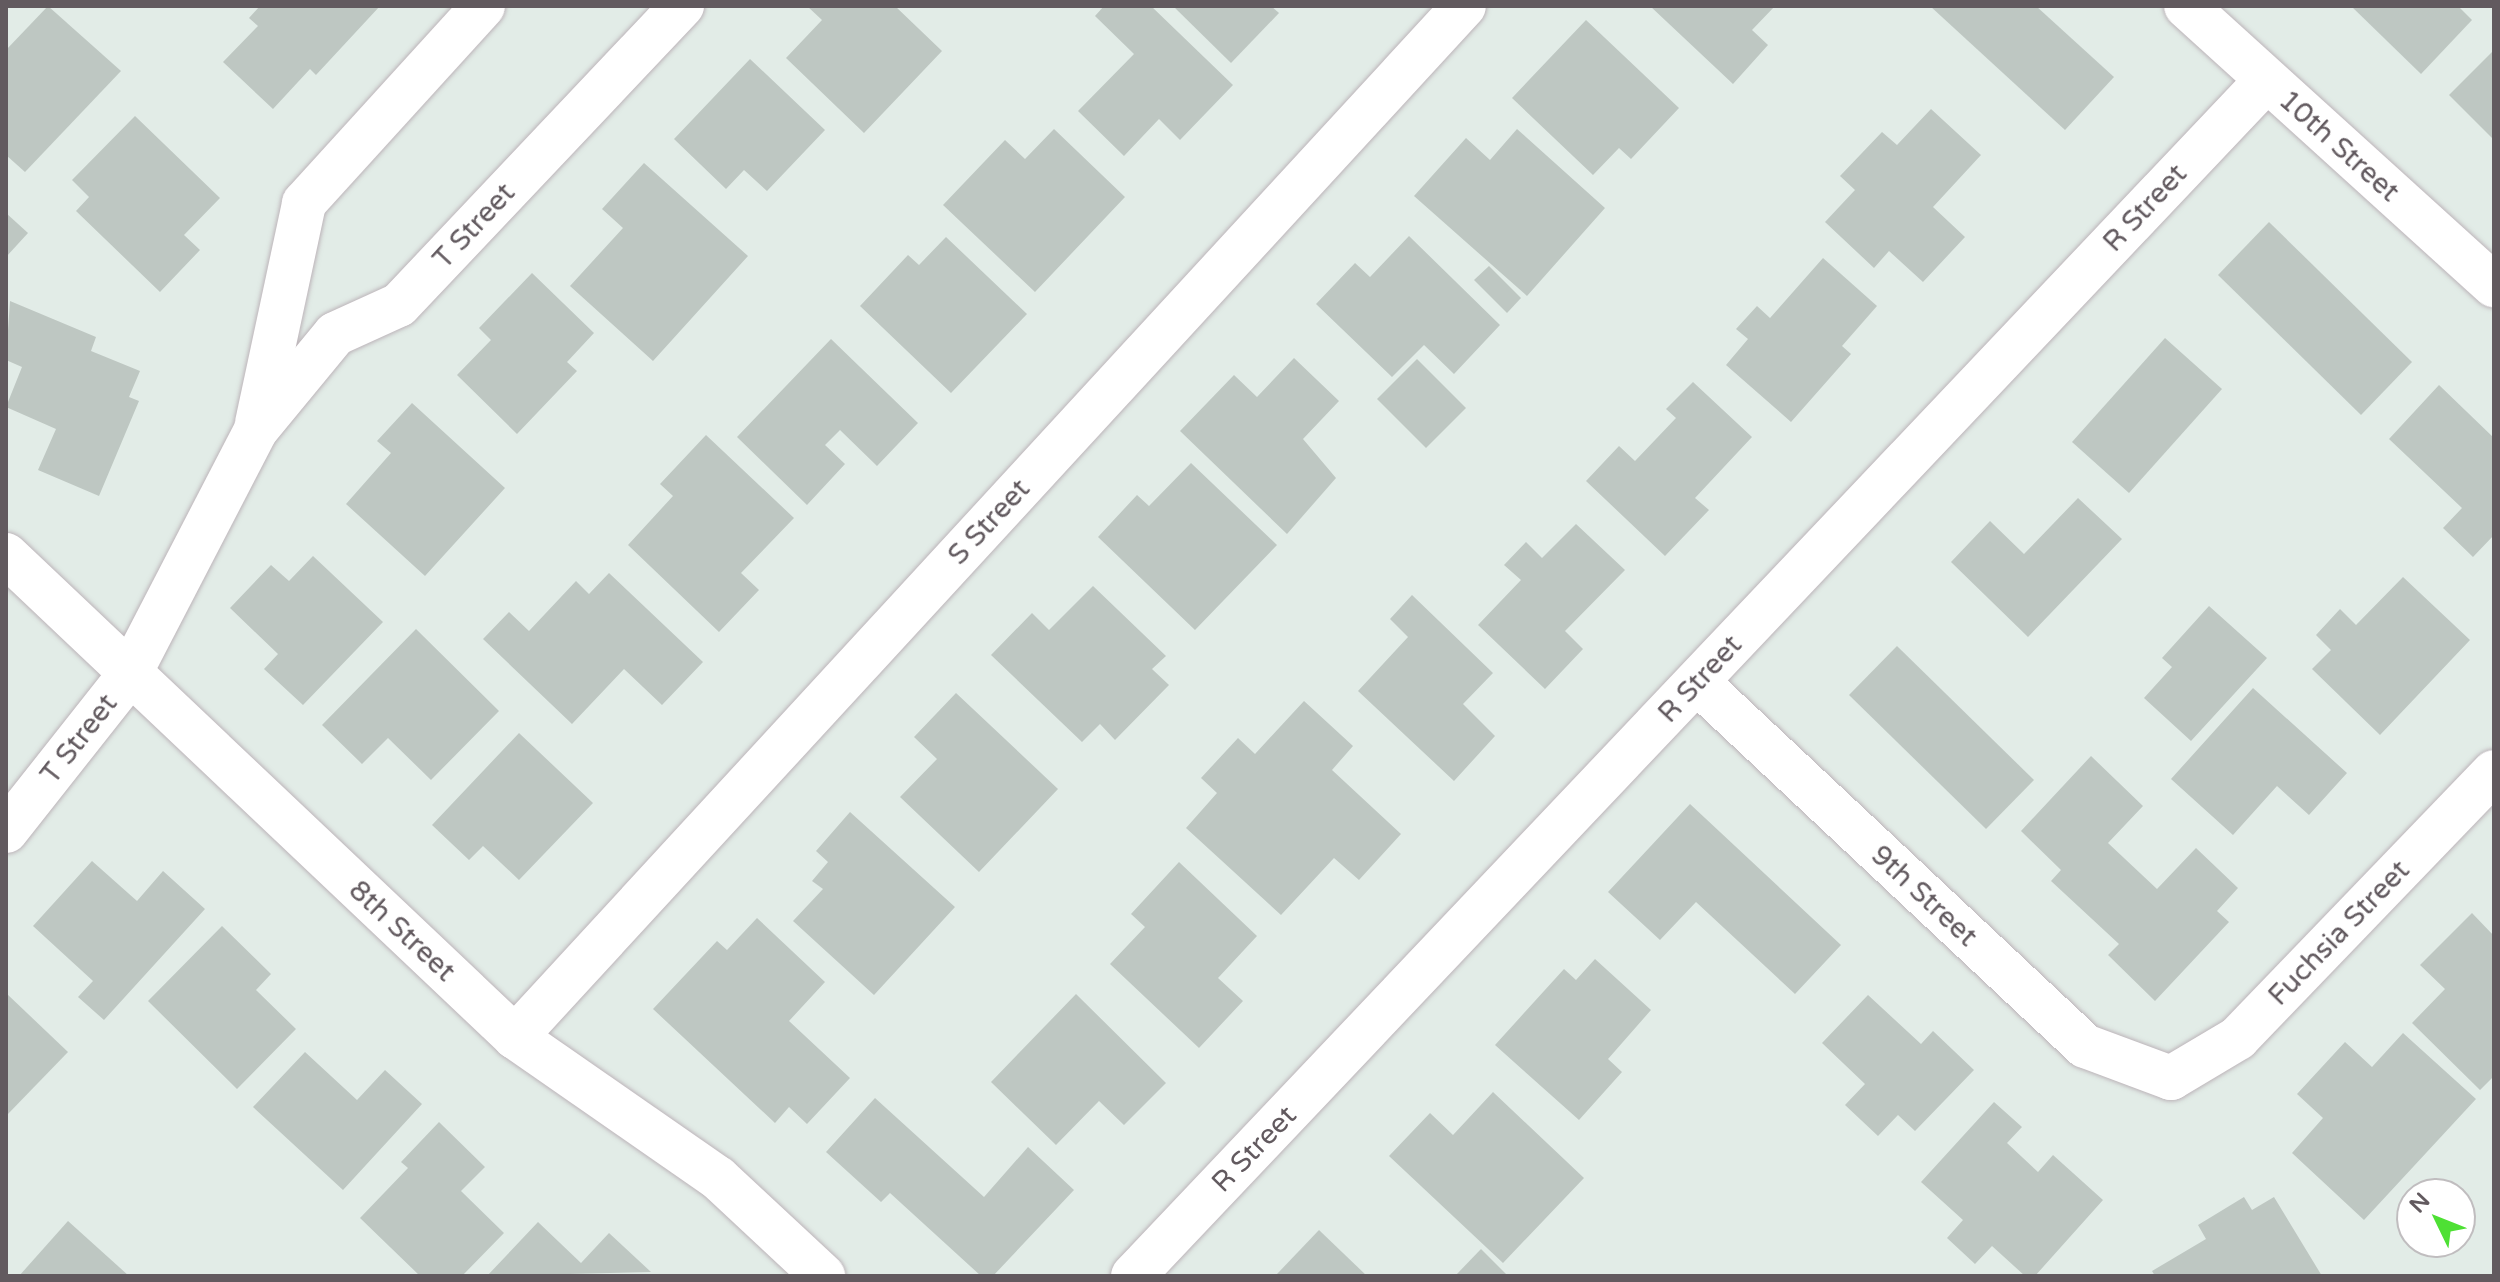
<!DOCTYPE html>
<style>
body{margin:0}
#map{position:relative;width:2500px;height:1282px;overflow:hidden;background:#e2ece7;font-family:"Varela Round",sans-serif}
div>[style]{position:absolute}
.building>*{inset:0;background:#bec7c2}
.roads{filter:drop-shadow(0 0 2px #bcb4b9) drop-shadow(0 0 2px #bcb4b9)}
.minor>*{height:44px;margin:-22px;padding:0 22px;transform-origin:22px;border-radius:22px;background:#fff}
span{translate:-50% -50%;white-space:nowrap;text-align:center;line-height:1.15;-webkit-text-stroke:6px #fff;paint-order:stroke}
.street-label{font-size:28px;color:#625a5f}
.frame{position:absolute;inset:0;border:8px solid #625a5f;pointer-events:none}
.north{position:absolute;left:2396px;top:1178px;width:80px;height:80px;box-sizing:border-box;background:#fff;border:2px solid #c0bdbf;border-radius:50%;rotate:313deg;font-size:22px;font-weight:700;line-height:32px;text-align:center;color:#625a5f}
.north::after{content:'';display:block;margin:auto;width:28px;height:36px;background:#4ee034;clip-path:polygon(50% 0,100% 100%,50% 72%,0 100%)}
</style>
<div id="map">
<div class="building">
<i style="clip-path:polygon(48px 6px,121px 71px,25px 172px,6px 155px,6px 50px)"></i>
<i style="clip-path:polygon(260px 6px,380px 6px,316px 75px,310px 69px,273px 109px,223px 62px,258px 26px,249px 18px)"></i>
<i style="clip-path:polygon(807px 6px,895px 6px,942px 51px,864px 133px,786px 58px,822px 20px)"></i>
<i style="clip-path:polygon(1104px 6px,1151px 6px,1233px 85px,1180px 140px,1159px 119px,1124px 156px,1078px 111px,1134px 54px,1095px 16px)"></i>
<i style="clip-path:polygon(1173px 6px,1271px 6px,1279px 13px,1231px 63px)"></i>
<i style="clip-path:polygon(1650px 6px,1775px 6px,1752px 30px,1768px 45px,1733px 84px)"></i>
<i style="clip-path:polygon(1930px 6px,2036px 6px,2114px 77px,2065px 130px)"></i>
<i style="clip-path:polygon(2351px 6px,2458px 6px,2472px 20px,2421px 74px)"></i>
<i style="clip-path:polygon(1586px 20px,1679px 108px,1631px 159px,1619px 148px,1593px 175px,1512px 98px)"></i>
<i style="clip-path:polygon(2494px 50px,2494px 140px,2449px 95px)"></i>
<i style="clip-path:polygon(750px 59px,825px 130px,767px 191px,744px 170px,726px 189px,674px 139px)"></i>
<i style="clip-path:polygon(1931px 109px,1981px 155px,1933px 207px,1965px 237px,1923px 282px,1889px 251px,1874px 268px,1825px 222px,1855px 190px,1840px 176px,1882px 132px,1897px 145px)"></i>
<i style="clip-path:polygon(135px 116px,220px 198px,184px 235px,200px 250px,160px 292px,76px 211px,89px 197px,72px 180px)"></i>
<i style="clip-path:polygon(1054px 129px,1125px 197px,1035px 292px,943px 205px,1005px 140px,1025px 159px)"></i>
<i style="clip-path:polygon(1517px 129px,1605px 208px,1527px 296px,1414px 196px,1466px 138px,1490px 160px)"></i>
<i style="clip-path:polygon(644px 163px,748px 256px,653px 361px,570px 286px,623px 228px,602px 209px)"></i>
<i style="clip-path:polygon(6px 213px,28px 233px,6px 257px)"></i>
<i style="clip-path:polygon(2269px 222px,2412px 362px,2361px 415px,2218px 275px)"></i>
<i style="clip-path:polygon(1409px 236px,1500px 325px,1454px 374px,1424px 345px,1392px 377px,1316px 304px,1355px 263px,1370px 277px)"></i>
<i style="clip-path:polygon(946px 237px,1027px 314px,951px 393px,860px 306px,908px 255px,919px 265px)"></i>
<i style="clip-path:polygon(1823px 258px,1877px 306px,1842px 346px,1851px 354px,1791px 422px,1726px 365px,1748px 339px,1736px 329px,1757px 306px,1770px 318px)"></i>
<i style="clip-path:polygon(1489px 266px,1521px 298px,1507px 313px,1474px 280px)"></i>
<i style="clip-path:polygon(532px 273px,594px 333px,567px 362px,577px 371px,517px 434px,457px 375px,491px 340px,479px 328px)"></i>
<i style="clip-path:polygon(10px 301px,96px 337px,91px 351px,140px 371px,129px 397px,139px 401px,99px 496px,38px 470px,56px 429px,6px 407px,22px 367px,6px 360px)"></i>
<i style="clip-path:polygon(2165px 338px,2222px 389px,2129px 493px,2072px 442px)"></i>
<i style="clip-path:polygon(831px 339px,918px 423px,877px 466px,840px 430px,825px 445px,845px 464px,807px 505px,737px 437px)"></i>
<i style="clip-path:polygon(1294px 358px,1339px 401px,1303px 439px,1336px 478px,1287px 534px,1180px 431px,1234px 375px,1257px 397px)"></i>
<i style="clip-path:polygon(1417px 359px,1466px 408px,1426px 448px,1377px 399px)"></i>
<i style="clip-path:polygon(1693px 382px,1752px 437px,1695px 498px,1709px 510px,1665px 556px,1586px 481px,1619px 446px,1635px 461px,1676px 418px,1666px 409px)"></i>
<i style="clip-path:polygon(2439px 385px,2494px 438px,2494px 535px,2473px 557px,2443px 528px,2462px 508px,2389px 439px)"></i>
<i style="clip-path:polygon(412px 403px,505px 488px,425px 576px,346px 504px,391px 453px,377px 441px)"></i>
<i style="clip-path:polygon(706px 435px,794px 518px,741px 573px,759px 590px,719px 632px,628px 545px,673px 496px,660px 484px)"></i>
<i style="clip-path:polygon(1191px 463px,1277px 545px,1195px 630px,1098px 537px,1137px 495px,1149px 506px)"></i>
<i style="clip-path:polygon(2078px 498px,2122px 539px,2028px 637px,1951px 562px,1990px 521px,2024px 554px)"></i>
<i style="clip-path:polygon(1576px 524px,1625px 570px,1565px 631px,1583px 649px,1545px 689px,1478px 625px,1521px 580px,1504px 565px,1526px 542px,1542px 558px)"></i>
<i style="clip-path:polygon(313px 556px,383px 622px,303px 705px,264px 669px,278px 654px,230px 608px,271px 565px,289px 581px)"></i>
<i style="clip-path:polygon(609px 573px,703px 662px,662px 705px,624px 669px,572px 724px,483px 639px,509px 612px,529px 631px,576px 581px,589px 594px)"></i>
<i style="clip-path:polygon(2403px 577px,2470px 640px,2380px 735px,2312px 669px,2331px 650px,2316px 635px,2340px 609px,2356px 625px)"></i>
<i style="clip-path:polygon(1093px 586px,1166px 656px,1152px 669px,1169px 685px,1115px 740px,1100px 724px,1082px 742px,991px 655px,1032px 613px,1049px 630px)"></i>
<i style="clip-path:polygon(1412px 595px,1493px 673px,1463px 704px,1495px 736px,1454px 781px,1358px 691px,1408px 637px,1390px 619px)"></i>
<i style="clip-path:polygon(2209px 606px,2267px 658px,2191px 741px,2144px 698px,2172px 667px,2162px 658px)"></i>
<i style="clip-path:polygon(416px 629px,499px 711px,431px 780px,388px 738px,362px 764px,322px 725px)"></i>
<i style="clip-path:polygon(1897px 646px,2034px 780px,1986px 829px,1849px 695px)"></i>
<i style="clip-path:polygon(2253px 688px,2347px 773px,2309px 815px,2277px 786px,2233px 835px,2171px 779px)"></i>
<i style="clip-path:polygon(956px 693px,1058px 789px,979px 872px,900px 797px,937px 759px,914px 737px)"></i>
<i style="clip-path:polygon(1304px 701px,1353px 746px,1332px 770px,1401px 834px,1359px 880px,1334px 858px,1281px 915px,1186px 828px,1217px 793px,1201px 778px,1238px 738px,1255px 754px)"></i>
<i style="clip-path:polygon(519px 733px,593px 803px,519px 880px,483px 846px,469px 860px,432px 825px)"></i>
<i style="clip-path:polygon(2091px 756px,2143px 806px,2108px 843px,2157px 889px,2196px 848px,2238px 888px,2217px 911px,2229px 922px,2155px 1001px,2108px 955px,2119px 944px,2051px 881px,2061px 870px,2021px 831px)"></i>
<i style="clip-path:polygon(1690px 804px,1841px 945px,1795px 994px,1696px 902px,1660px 940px,1608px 892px)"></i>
<i style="clip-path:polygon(850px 812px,955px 907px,874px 995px,793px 921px,823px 889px,812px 881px,828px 862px,816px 851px)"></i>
<i style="clip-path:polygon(92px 861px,137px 901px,163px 871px,205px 909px,104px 1020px,78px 997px,93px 981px,33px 926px)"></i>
<i style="clip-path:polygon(1179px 862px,1257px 936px,1218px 978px,1243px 1001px,1199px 1048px,1110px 964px,1145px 927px,1131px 914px)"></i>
<i style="clip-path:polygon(2472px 913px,2494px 936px,2494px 1076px,2480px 1090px,2412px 1023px,2445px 989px,2420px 965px)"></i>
<i style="clip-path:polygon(757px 918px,825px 982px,789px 1021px,850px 1078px,807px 1124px,789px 1107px,775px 1123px,653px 1009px,717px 941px,727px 950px)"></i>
<i style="clip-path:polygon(222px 926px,271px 974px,256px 990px,296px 1029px,237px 1089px,148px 1001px)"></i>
<i style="clip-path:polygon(1595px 959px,1651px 1010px,1608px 1059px,1622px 1072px,1579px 1120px,1495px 1045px,1564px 969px,1576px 980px)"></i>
<i style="clip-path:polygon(6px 993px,68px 1052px,6px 1116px)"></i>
<i style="clip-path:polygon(1076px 994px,1166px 1083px,1124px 1125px,1099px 1101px,1056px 1145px,991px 1082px)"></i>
<i style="clip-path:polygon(1868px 995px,1921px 1044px,1933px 1031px,1974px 1070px,1915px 1131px,1898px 1115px,1878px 1136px,1845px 1105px,1865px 1084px,1822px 1043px)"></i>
<i style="clip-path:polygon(2403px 1033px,2476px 1099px,2364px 1220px,2292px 1153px,2323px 1118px,2297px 1094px,2345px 1042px,2372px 1067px)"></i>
<i style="clip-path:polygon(305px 1052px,357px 1100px,385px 1070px,422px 1104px,343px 1190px,253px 1107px)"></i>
<i style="clip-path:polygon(1493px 1092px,1584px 1178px,1503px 1263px,1389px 1156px,1430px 1113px,1453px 1135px)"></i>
<i style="clip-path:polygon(875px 1098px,984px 1197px,1028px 1147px,1074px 1190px,993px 1276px,981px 1276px,890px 1193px,881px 1202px,826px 1152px)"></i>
<i style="clip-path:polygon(1994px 1102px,2022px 1127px,2007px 1143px,2038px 1172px,2053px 1155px,2103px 1200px,2035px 1276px,2025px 1276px,1992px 1246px,1975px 1264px,1947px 1238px,1963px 1220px,1921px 1182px)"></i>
<i style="clip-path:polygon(439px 1122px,485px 1167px,461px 1191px,504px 1233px,462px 1276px,420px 1276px,360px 1218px,408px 1168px,401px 1162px)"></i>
<i style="clip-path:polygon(2244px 1197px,2252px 1210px,2274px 1197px,2322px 1276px,2155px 1276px,2152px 1271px,2206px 1239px,2198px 1225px)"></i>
<i style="clip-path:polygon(68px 1221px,129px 1276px,19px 1276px)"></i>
<i style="clip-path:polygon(538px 1222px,581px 1263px,609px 1233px,651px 1272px,487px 1276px)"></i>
<i style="clip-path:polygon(1319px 1230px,1367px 1276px,1277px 1274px)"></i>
<i style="clip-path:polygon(1481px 1249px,1508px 1276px,1455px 1276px)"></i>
</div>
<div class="roads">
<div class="minor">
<i style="left:2186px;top:6px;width:416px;rotate:42.2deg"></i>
<i style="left:257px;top:423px;width:225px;rotate:-77.9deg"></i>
<i style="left:304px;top:203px;width:266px;rotate:-47.7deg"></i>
<i style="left:6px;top:555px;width:701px;rotate:43.44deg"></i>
<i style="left:515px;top:1037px;width:247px;rotate:34.8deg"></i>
<i style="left:718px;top:1178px;width:144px;rotate:43deg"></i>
<i style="left:1697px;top:682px;width:532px;rotate:43.17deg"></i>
<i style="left:2085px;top:1046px;width:92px;rotate:20.4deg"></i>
<i style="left:2171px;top:1078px;width:78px;rotate:-30.8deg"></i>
<i style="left:2238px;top:1038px;width:369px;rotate:-46.1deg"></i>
<i style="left:6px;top:831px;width:199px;rotate:-51.7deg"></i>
<i style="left:129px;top:675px;width:276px;rotate:-62.6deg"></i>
<i style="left:256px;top:430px;width:124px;rotate:-50.5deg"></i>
<i style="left:335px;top:334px;width:70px;rotate:-24.4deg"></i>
<i style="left:399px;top:305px;width:412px;rotate:-46.6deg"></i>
<i style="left:515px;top:1037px;width:1401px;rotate:-47.37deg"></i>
<i style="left:1133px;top:1276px;width:1647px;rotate:-46.53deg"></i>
</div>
</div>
<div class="street-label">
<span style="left:2339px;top:146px;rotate:42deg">10th Street</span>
<span style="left:2145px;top:208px;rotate:-47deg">R Street</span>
<span style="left:474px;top:226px;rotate:-47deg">T Street</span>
<span style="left:989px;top:522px;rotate:-47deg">S Street</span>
<span style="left:1700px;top:679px;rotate:-47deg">R Street</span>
<span style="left:79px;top:739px;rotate:-52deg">T Street</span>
<span style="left:1924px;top:896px;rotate:43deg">9th Street</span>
<span style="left:402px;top:931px;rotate:43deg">8th Street</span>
<span style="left:2339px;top:933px;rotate:-46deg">Fuchsia Street</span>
<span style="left:1254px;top:1149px;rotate:-46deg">R Street</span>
</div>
<div class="frame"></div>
<div class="north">N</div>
</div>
